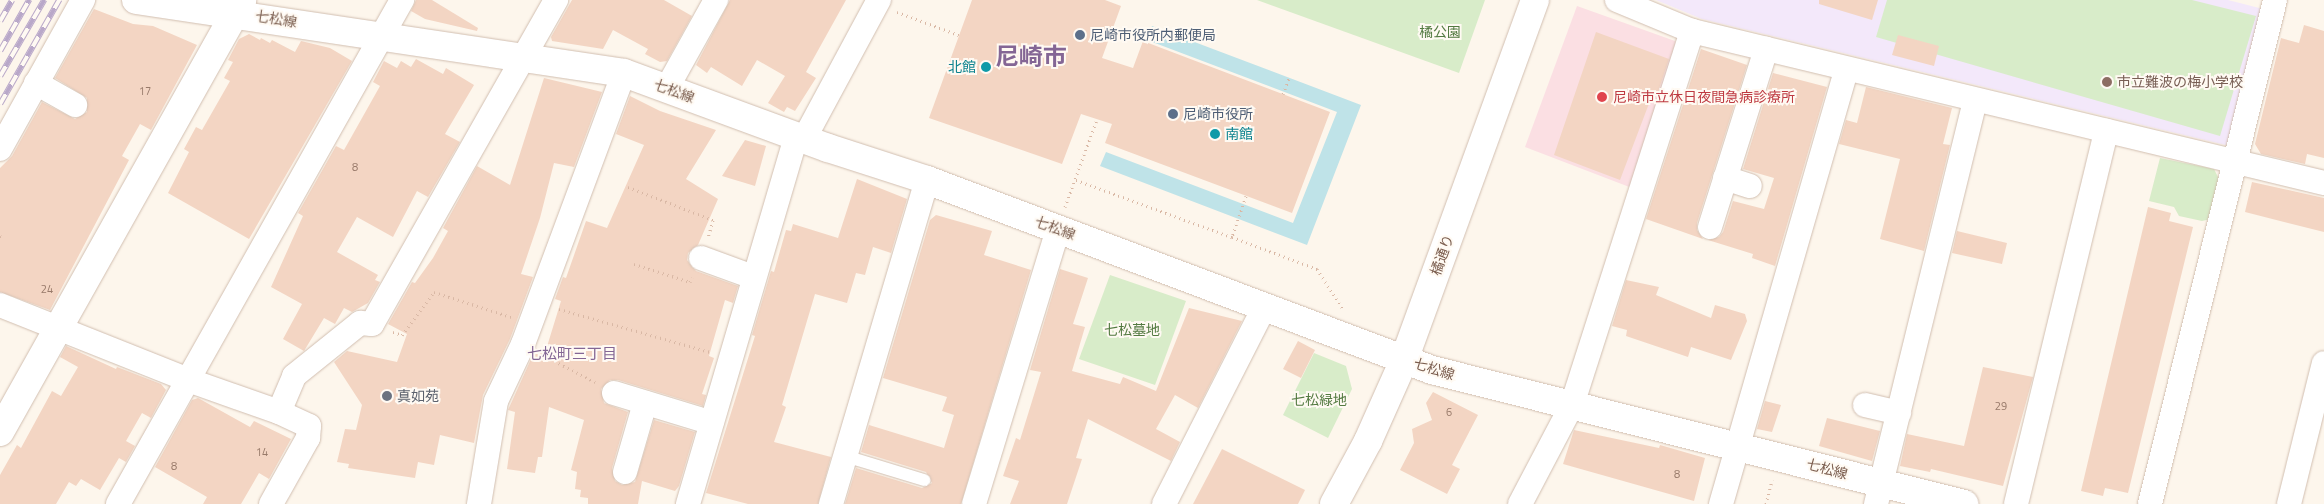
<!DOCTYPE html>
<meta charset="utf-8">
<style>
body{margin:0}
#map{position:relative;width:2324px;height:504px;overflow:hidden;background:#fdf6ec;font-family:"Titillium Web","Noto Sans JP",sans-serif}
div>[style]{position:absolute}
.education>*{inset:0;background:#f3e8fa}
.medical>*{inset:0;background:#fbdfe3}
.green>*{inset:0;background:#d8ecc9}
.water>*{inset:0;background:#bfe3e8}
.building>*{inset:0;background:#f3d5c3}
.path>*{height:3px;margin-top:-1.5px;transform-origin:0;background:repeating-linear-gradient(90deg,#d9b8a5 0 1px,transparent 0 5px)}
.roads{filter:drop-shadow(0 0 1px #d1beb0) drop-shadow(0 0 1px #d1beb0)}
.lane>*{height:12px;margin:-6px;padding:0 6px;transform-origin:6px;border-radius:6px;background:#fff}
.street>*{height:24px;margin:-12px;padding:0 12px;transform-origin:12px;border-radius:12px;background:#fff}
.secondary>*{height:28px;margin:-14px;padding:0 14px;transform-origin:14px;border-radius:14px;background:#fff}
.rail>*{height:5.5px;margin-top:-2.75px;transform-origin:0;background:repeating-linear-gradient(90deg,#fffaf3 0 11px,#b9a8c9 0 22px);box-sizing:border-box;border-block:1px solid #b9a8c9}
.dots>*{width:14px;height:14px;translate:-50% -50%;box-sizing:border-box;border:2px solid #fffaf3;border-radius:50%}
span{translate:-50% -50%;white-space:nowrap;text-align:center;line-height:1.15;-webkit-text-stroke:4px #fffaf3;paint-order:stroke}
.number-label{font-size:11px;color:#987a6a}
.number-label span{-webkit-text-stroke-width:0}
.street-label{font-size:14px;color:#7a5c4d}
.park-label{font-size:14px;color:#537a41}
.service-label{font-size:14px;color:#4e5e75}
.left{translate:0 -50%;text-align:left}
.culture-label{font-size:14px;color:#0d838f}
.right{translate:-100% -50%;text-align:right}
.education-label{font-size:14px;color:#785e54}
.health-label{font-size:14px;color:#be3a42}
.worship-label{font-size:14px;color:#5b616d}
.neighbourhood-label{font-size:15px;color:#846695}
.town-label{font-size:24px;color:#846695;font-weight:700}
</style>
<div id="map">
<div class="education">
<i style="clip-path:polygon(1656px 0,2228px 0,2267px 10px,2230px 146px,1702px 19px)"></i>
</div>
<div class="medical">
<i style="clip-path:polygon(1577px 6px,1675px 41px,1677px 47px,1632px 188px,1525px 147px)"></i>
</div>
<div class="green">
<i style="clip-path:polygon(1257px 0,1485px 0,1459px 73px)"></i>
<i style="clip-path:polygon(1887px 0,2192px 0,2256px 16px,2220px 136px,1876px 37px)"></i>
<i style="clip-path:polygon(2160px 158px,2214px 169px,2221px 183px,2211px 219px,2202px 221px,2179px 216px,2174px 207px,2149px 201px)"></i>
<i style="clip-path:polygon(1110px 275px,1186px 301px,1155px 385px,1079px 359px)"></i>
<i style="clip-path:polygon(1314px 353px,1346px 366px,1352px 389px,1328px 438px,1283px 415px)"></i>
</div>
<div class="water">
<i style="clip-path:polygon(1152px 26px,1361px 105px,1307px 245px,1100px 166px,1106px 152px,1293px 223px,1337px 112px,1147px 40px)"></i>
</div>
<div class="building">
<i style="clip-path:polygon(416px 0,432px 0,478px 28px,477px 31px,425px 19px,411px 11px)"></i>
<i style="clip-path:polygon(572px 0,664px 0,692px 16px,667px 61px,660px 62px,645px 54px,648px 49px,613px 30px,603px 49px,552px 41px,551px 37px)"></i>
<i style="clip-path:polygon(730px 0,846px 0,806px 72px,816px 78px,795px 111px,787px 107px,784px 112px,768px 103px,785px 76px,757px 60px,742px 86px,711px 67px,707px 73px,696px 65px)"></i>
<i style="clip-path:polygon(972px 0,1105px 0,1121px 6px,1102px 58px,1133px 68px,1143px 41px,1330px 112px,1292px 213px,1105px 143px,1112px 124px,1081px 114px,1062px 164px,929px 118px)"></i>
<i style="clip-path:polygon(1819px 0,1878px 0,1872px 20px,1819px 4px)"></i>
<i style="clip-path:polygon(94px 9px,133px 24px,153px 26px,197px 45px,151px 130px,140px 124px,122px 156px,129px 160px,50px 310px,0 292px,0 168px,12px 156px,42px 102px,75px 119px,87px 112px,87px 98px,55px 78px)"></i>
<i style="clip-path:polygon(2304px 25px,2324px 31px,2324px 158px,2307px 154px,2305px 164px,2261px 154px,2255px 144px,2281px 38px,2299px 43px)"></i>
<i style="clip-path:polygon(1596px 32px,1669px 59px,1657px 95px,1653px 93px,1620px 180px,1554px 155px)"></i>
<i style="clip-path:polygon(249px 34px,260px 40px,261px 38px,270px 43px,272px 40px,295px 52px,301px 41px,330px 48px,352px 61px,249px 239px,168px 193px,189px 152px,184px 149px,196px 127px,202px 130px,230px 81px,224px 78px,233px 62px,228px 60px,239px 39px)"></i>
<i style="clip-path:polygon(1898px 35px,1939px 46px,1934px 66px,1892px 55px)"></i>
<i style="clip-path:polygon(1701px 49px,1747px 65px,1697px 223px,1697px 230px,1703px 239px,1646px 219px)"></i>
<i style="clip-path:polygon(416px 59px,443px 74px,446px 68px,474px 85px,445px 134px,460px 142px,428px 197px,417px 191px,393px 237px,357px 217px,337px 252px,378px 275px,375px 280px,380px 282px,368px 303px,352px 312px,344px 308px,335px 324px,324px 318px,304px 351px,283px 339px,302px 304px,271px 287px,303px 216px,298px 213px,336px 146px,344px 150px,380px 86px,373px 82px,384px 61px,397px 68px,401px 61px,411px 67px)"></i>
<i style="clip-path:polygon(1773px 73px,1827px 87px,1775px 266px,1752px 258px,1753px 254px,1708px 240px,1719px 237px,1723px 232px,1733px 201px,1764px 209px,1774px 178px,1743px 169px)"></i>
<i style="clip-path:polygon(544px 78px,602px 92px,574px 167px,554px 163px,540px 218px,521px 274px,533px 277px,510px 339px,483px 395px,474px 443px,440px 435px,434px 465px,418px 462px,415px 478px,348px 468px,349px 464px,337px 462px,345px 429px,356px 430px,362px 405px,334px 362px,347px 351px,397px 362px,407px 334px,388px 324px,412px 282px,415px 283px,433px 258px,448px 231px,443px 228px,477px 166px,510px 185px)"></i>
<i style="clip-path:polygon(1866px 87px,1952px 108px,1943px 144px,1950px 145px,1924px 251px,1880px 239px,1900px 159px,1839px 144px,1846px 120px,1857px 123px)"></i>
<i style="clip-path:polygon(630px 96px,660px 111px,716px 130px,686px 179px,718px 199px,698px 245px,688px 253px,687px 260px,696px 271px,738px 286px,733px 303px,725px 300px,709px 356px,714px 358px,702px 394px,706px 395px,703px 406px,618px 380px,610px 380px,601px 389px,604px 403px,628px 412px,612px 468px,615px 481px,622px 485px,635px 482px,654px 420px,695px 432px,679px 486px,675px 491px,642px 481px,638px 504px,588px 504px,588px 498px,580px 497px,581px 490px,575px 489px,577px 472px,571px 470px,584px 420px,549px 407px,542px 457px,538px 457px,535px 473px,507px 469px,515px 412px,508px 410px,536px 348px,545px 353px,561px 301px,555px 299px,563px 277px,566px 278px,586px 221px,607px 228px,644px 145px,616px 134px)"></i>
<i style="clip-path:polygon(745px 140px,766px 146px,755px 186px,722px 176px)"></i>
<i style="clip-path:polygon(857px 179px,907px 199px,891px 253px,873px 247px,865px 275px,856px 273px,847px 303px,815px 294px,782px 405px,786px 407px,774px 442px,831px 457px,818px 504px,748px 504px,706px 493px,755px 336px,752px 335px,771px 271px,774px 272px,786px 230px,791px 231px,793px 224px,838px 238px)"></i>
<i style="clip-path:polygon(2252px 182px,2324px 198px,2324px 232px,2245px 212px)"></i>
<i style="clip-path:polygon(2148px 207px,2171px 213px,2169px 221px,2193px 227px,2128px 493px,2105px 488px,2103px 496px,2081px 491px)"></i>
<i style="clip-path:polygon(936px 215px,992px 231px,984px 255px,1031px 270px,961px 504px,845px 504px,856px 468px,922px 488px,932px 483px,926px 472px,861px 452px,869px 425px,944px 448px,954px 415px,942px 411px,947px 397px,883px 378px,930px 220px)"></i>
<i style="clip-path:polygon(1957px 231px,2007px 243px,2002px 264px,1952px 253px)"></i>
<i style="clip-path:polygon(1060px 269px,1088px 278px,1073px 324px,1085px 327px,1072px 371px,1120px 384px,1123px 377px,1156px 391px,1189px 308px,1242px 321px,1198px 408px,1175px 395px,1156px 429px,1180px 442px,1171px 461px,1088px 419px,1076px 458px,1082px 459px,1067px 504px,1010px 504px,1019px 481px,1003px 476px,1016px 438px,1020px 440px,1041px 372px,1030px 370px)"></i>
<i style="clip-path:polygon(1626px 280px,1659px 287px,1656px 295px,1711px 318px,1715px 305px,1745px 314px,1747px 321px,1731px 360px,1691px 347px,1688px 357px,1626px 336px,1627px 330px,1612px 326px)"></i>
<i style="clip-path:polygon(1298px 341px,1315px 350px,1301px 378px,1283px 369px)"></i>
<i style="clip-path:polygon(66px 346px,116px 369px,117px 367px,161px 384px,166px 390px,151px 418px,142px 413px,126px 441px,135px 446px,126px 462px,119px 458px,100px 490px,81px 479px,76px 486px,69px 482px,56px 504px,0 504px,0 475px,17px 445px,21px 448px,52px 391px,61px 396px,78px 367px,60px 357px)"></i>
<i style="clip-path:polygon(1983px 367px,2033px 377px,2003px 486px,1931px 469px,1930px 472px,1900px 466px,1907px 434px,1964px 446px)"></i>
<i style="clip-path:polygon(1433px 392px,1478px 415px,1452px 465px,1460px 469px,1447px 494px,1400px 470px,1414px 443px,1412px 429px,1432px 420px,1426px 403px)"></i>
<i style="clip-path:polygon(198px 398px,250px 427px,254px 421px,291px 439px,269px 479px,259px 473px,241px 504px,203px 504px,207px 497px,155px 467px,192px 400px)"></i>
<i style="clip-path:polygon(1765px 401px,1781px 405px,1772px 432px,1757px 429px)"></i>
<i style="clip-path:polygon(1827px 418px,1880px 431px,1872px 461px,1819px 446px)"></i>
<i style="clip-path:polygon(1574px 430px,1659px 448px,1660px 445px,1705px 458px,1694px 501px,1563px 464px)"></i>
<i style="clip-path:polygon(1222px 449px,1305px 490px,1298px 504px,1193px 504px)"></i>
</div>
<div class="path">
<i style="left:897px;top:12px;width:66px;rotate:20.4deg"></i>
<i style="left:1283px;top:94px;width:17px;rotate:-69deg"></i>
<i style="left:1076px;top:180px;width:166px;rotate:20.1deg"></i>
<i style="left:628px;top:187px;width:91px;rotate:21.2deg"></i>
<i style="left:713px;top:220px;width:18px;rotate:106deg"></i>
<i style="left:1246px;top:196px;width:43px;rotate:108.9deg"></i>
<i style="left:1232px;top:237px;width:91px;rotate:20.6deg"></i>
<i style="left:1317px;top:269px;width:48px;rotate:57deg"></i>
<i style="left:1065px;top:207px;width:94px;rotate:-70deg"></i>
<i style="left:0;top:236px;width:2px;rotate:27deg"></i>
<i style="left:634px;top:264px;width:59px;rotate:17.8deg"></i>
<i style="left:690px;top:282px;width:5px;rotate:-68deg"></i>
<i style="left:559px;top:309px;width:157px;rotate:15.9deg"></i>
<i style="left:393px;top:332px;width:9px;rotate:18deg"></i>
<i style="left:402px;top:335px;width:54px;rotate:-53.3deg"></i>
<i style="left:434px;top:292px;width:81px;rotate:18deg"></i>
<i style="left:541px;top:354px;width:61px;rotate:27.4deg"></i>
<i style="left:1766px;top:504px;width:25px;rotate:-76deg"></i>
</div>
<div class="roads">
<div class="lane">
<i style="left:845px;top:456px;width:83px;rotate:16.9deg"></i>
</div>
<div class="street">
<i style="left:1617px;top:0;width:81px;rotate:22.5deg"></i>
<i style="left:1692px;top:31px;width:650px;rotate:13.52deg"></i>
<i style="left:36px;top:83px;width:45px;rotate:29.4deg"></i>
<i style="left:667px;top:88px;width:101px;rotate:-60.9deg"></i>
<i style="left:804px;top:139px;width:158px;rotate:-61.7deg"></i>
<i style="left:0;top:149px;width:171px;rotate:-60.9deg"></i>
<i style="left:1725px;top:178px;width:26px;rotate:18deg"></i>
<i style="left:1710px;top:227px;width:187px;rotate:-72.5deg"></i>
<i style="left:701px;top:258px;width:55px;rotate:20.1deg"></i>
<i style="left:0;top:305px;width:202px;rotate:21.7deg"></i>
<i style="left:188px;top:380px;width:96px;rotate:19.4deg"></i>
<i style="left:614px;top:393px;width:102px;rotate:17deg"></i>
<i style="left:1865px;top:405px;width:35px;rotate:13deg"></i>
<i style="left:625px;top:472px;width:72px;rotate:-73.8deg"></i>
<i style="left:118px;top:504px;width:579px;rotate:-60.6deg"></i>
<i style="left:271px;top:504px;width:76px;rotate:-60.7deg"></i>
<i style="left:308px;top:438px;width:12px;rotate:-85deg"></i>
<i style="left:309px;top:426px;width:33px;rotate:-155deg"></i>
<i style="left:279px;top:412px;width:39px;rotate:-67deg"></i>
<i style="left:294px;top:376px;width:85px;rotate:-38.8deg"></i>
<i style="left:360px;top:323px;width:12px;rotate:5deg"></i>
<i style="left:372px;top:324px;width:373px;rotate:-60.4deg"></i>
<i style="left:479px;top:504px;width:104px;rotate:-80.6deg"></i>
<i style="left:496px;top:401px;width:63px;rotate:-64.7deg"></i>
<i style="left:523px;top:344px;width:289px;rotate:-69.6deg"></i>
<i style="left:688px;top:504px;width:384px;rotate:-73.6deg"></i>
<i style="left:831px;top:504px;width:338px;rotate:-73.5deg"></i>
<i style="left:974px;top:504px;width:287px;rotate:-73deg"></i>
<i style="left:1164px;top:504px;width:222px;rotate:-63deg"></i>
<i style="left:1520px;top:504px;width:112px;rotate:-62.3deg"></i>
<i style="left:1572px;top:405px;width:393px;rotate:-72.2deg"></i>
<i style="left:1721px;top:504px;width:452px;rotate:-73.9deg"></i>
<i style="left:1876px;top:504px;width:416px;rotate:-76.2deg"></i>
<i style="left:2016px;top:504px;width:384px;rotate:-76.4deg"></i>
<i style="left:2150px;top:504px;width:519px;rotate:-76.07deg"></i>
<i style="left:2289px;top:504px;width:145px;rotate:-76.1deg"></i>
</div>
<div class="secondary">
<i style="left:136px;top:0;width:493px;rotate:8.5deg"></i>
<i style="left:624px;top:73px;width:217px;rotate:20.2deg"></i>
<i style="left:828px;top:148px;width:104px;rotate:17.9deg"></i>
<i style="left:927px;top:180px;width:540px;rotate:20.62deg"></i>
<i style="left:1432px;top:370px;width:549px;rotate:14.14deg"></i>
<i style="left:0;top:432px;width:495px;rotate:-60.7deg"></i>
<i style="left:1334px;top:504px;width:72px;rotate:-61.6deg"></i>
<i style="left:1368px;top:441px;width:89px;rotate:-66deg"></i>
<i style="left:1404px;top:360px;width:383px;rotate:-70deg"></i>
</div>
</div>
<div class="rail">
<i style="left:0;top:21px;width:24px;rotate:-60deg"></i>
<i style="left:0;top:51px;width:59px;rotate:-60.4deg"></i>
<i style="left:0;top:76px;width:88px;rotate:-59.9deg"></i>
<i style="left:0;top:104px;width:120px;rotate:-60.4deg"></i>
</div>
<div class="dots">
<i style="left:1080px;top:35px;background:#5c6f8a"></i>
<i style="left:986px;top:67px;background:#0f9aa8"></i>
<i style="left:2107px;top:82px;background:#8d6e63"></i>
<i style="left:1602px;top:97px;background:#e0444e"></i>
<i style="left:1173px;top:114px;background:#5c6f8a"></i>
<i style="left:1215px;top:134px;background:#0f9aa8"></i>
<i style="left:387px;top:396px;background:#6b7280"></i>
</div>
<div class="number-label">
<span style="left:145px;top:91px">17</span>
<span style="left:355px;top:167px">8</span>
<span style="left:47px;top:289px">24</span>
<span style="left:2001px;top:406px">29</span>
<span style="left:1449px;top:412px">6</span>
<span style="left:262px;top:452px">14</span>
<span style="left:174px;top:466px">8</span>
<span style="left:1677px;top:474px">8</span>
</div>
<div class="street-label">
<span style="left:276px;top:19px;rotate:9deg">七松線</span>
<span style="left:674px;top:91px;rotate:20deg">七松線</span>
<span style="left:1055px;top:228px;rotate:20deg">七松線</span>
<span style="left:1442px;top:255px;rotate:-70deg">橘通り</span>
<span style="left:1434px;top:369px;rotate:18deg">七松線</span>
<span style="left:1827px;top:469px;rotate:15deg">七松線</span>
</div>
<div class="park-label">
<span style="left:1440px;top:32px">橘公園</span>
<span style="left:1132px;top:330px">七松墓地</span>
<span style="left:1319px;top:400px">七松緑地</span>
</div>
<div class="service-label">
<span class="left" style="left:1090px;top:35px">尼崎市役所内郵便局</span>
<span class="left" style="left:1183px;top:114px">尼崎市役所</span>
</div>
<div class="culture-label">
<span class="right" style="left:976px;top:67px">北館</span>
<span class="left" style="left:1225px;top:134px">南館</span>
</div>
<div class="education-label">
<span class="left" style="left:2117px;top:82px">市立難波の梅小学校</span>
</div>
<div class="health-label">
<span class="left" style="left:1613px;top:97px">尼崎市立休日夜間急病診療所</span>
</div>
<div class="worship-label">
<span class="left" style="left:397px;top:396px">真如苑</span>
</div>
<div class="neighbourhood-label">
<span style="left:572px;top:354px">七松町三丁目</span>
</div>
<div class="town-label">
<span style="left:1031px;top:57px">尼崎市</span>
</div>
</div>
